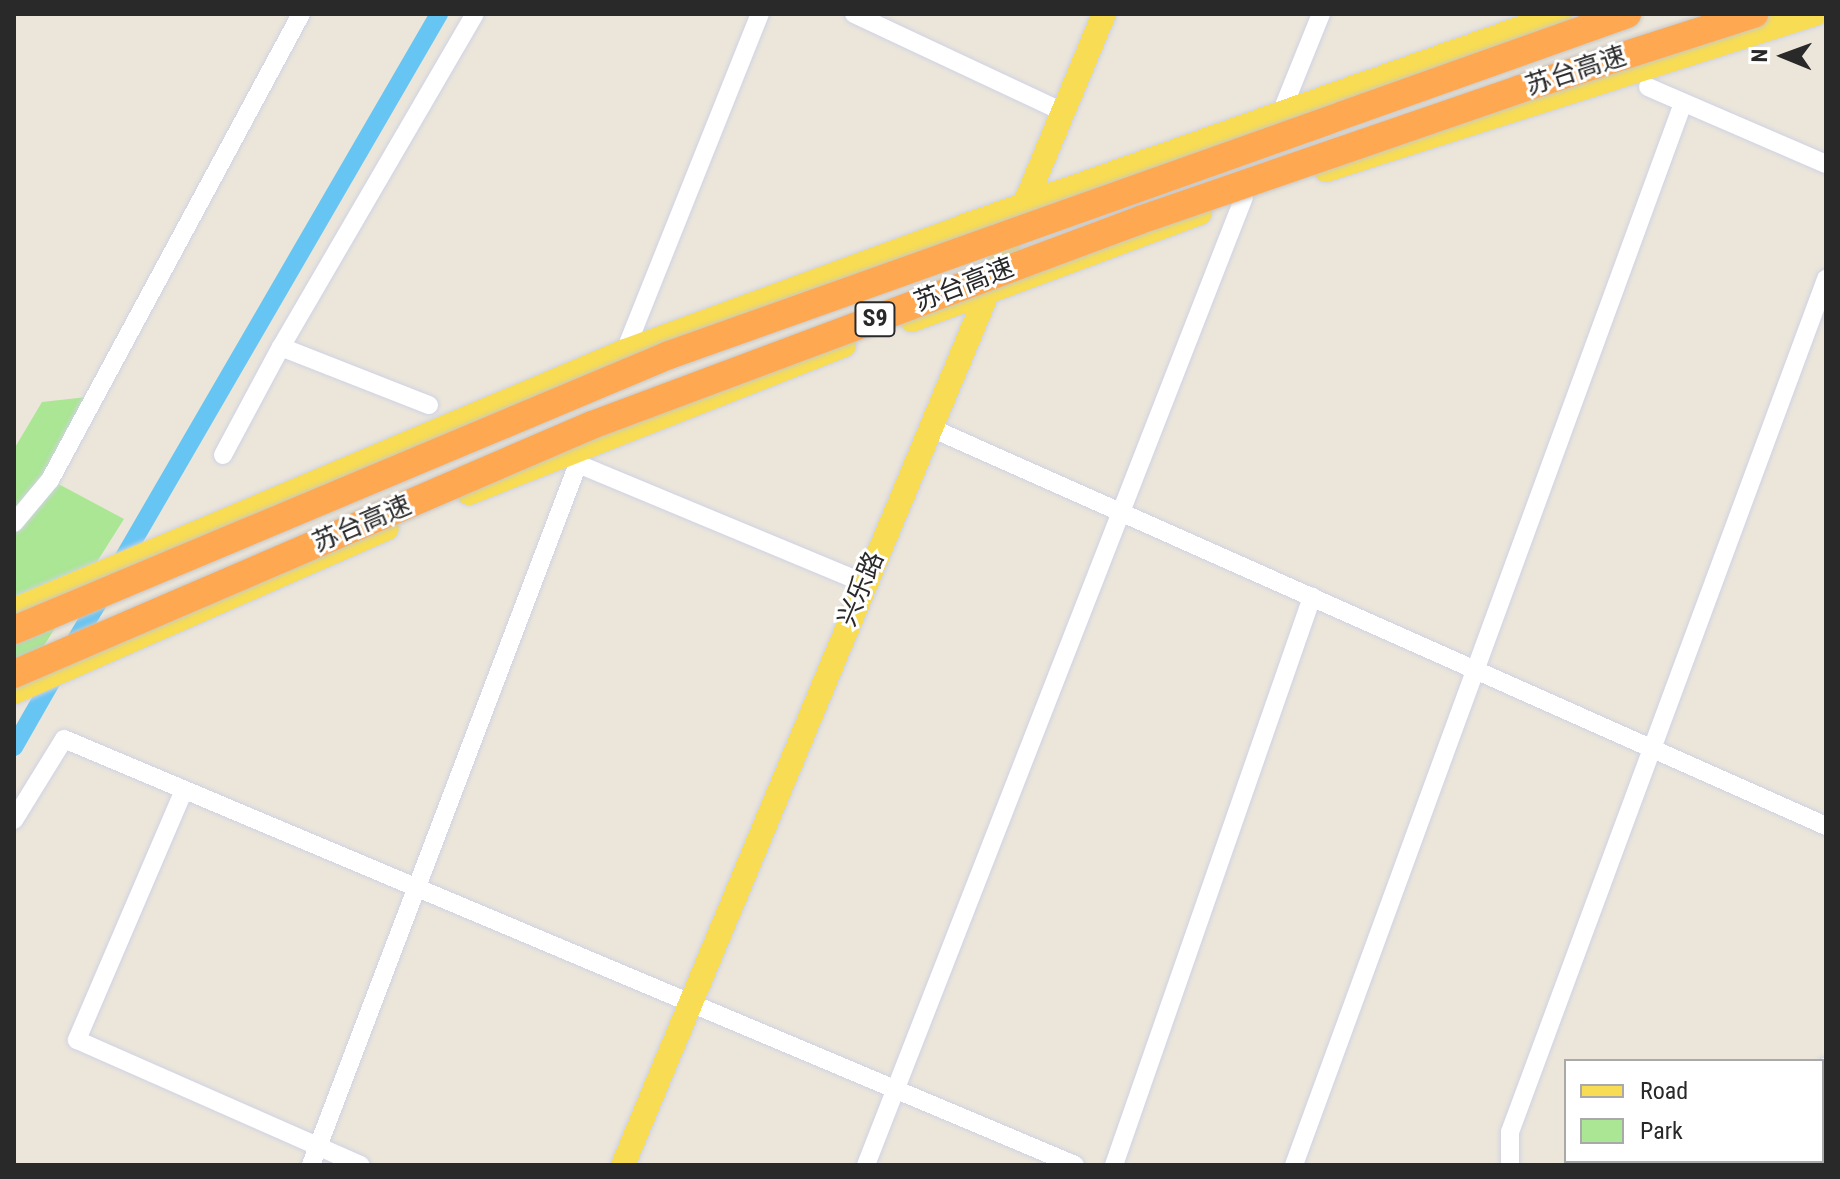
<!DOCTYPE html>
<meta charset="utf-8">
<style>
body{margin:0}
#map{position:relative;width:1840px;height:1179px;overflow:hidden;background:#ece6da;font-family:"Roboto Condensed","Noto Sans SC",sans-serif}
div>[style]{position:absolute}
.green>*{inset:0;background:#aae693}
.canal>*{height:18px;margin:-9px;padding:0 9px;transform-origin:9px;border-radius:9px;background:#67c5f4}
.roads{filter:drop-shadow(0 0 2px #cfd2e3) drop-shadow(0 0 2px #cfd2e3)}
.minor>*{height:18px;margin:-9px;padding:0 9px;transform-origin:9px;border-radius:9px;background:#fff}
.major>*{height:24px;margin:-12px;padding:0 12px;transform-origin:12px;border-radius:12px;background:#f7dc54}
.bridges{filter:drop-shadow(0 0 2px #c7c7c7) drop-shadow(0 0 2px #c7c7c7)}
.highway-bridge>*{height:28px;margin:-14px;padding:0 14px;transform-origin:14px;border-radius:14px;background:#ffa852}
span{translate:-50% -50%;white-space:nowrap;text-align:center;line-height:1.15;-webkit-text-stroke:6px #fff;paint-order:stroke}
.shield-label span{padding:2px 6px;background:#fff;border:2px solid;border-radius:6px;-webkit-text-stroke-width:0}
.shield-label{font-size:24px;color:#292929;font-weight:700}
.street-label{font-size:26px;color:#292929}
.frame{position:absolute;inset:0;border:16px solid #292929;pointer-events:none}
.legend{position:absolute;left:1564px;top:1059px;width:260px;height:104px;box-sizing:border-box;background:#fff;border:2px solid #a9a9a9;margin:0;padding:10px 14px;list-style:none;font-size:24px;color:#292929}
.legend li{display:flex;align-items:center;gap:16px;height:40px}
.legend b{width:40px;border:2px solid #a9a9a9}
.north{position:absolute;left:1744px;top:16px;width:80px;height:80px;-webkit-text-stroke:6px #fff;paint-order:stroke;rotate:271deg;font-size:22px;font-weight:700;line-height:32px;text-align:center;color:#292929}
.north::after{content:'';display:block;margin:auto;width:28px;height:36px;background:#292929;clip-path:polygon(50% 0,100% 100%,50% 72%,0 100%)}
</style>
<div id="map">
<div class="green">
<i style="clip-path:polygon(96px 396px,51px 480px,124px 519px,14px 693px,14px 449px,42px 402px)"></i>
</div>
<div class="canal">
<i style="left:117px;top:569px;width:642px;rotate:-59.88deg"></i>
<i style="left:71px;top:648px;width:66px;rotate:-59.2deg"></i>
<i style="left:14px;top:747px;width:89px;rotate:-60.3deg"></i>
</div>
<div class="roads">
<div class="minor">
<i style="left:854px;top:14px;width:231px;rotate:25.1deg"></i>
<i style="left:1648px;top:87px;width:194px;rotate:23.4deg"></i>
<i style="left:1281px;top:113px;width:107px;rotate:-68deg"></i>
<i style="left:281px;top:347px;width:159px;rotate:21.4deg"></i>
<i style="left:625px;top:351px;width:363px;rotate:-68.2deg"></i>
<i style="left:929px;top:427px;width:982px;rotate:23.98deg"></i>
<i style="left:223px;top:455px;width:123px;rotate:-61.8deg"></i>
<i style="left:281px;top:347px;width:385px;rotate:-59.8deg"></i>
<i style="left:14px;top:523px;width:56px;rotate:-50.1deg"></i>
<i style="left:50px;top:480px;width:529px;rotate:-61.69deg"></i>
<i style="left:184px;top:790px;width:272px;rotate:113.2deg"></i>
<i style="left:77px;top:1040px;width:310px;rotate:23.8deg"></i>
<i style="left:14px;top:820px;width:95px;rotate:-58.3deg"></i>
<i style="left:64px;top:739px;width:1097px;rotate:22.85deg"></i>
<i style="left:1822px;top:1078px;width:12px;rotate:-70deg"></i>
<i style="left:311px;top:1165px;width:750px;rotate:-69.15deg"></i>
<i style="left:578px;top:464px;width:310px;rotate:22.6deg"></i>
<i style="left:866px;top:1165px;width:1039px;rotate:-68.67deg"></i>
<i style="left:1114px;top:1165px;width:602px;rotate:-70.78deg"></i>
<i style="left:1294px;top:1165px;width:1131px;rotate:-69.88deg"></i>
<i style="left:1510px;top:1165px;width:33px;rotate:-90deg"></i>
<i style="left:1510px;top:1132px;width:910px;rotate:-69.67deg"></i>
<i style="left:1791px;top:1165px;width:4px;rotate:-76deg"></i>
</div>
<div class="major">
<i style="left:1326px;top:170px;width:513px;rotate:-17.69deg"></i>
<i style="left:912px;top:320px;width:307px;rotate:-20.4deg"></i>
<i style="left:469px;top:493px;width:403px;rotate:-21.5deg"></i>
<i style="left:14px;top:610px;width:664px;rotate:-22.97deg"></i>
<i style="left:625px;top:351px;width:361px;rotate:-20.2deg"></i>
<i style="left:964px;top:226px;width:633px;rotate:-19.58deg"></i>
<i style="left:14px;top:692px;width:407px;rotate:-23.7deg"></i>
<i style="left:623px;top:1165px;width:1247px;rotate:-67.32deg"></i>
</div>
</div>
<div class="bridges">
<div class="highway-bridge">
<i style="left:14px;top:630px;width:710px;rotate:-22.77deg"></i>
<i style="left:669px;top:355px;width:1017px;rotate:-19.59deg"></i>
<i style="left:14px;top:674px;width:629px;rotate:-23.31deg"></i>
<i style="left:592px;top:425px;width:585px;rotate:-20.51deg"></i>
<i style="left:1140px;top:220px;width:402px;rotate:-19deg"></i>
<i style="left:1520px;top:89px;width:246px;rotate:-17.8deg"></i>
</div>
</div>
<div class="shield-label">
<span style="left:875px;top:319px">S9</span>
</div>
<div class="street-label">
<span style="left:1576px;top:71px;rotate:-18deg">苏台高速</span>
<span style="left:964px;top:285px;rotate:-21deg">苏台高速</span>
<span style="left:362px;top:524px;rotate:-23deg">苏台高速</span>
<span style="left:861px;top:589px;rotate:-67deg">兴乐路</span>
</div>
<div class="frame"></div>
<ul class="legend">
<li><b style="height:10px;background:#f7dc54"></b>Road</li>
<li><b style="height:22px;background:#aae693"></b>Park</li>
</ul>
<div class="north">N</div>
</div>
